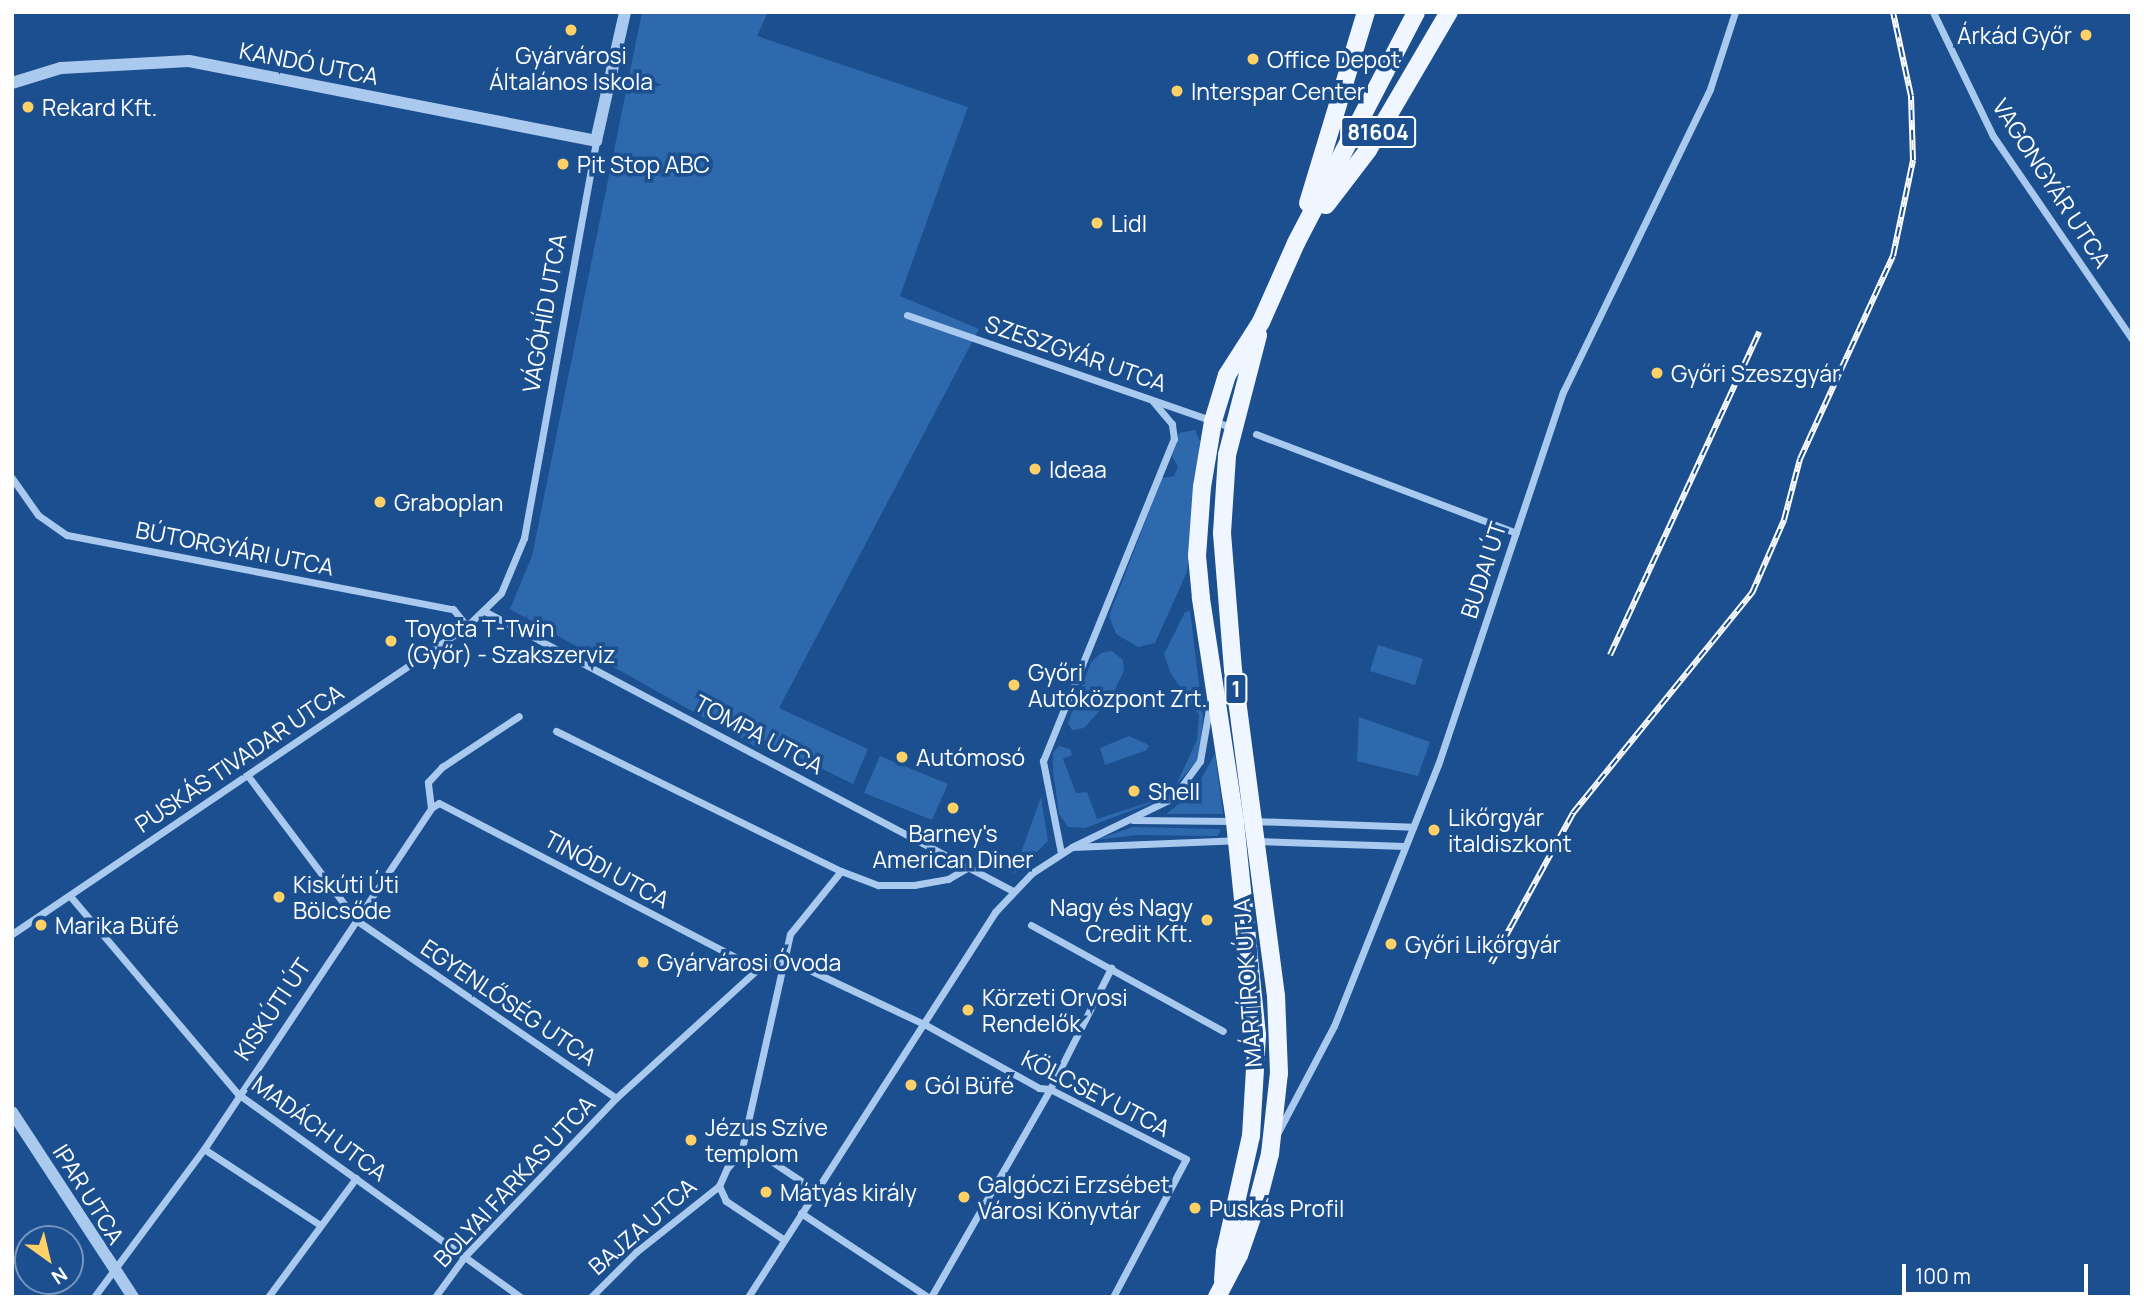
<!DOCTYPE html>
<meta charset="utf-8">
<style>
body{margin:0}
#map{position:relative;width:2144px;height:1309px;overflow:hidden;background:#1b4f8f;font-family:Manrope,sans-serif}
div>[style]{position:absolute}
.green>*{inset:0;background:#2e69ad}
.minor>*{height:7px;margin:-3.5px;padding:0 3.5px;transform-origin:3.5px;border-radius:3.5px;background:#a9c9ee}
.tertiary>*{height:12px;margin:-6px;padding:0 6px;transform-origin:6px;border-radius:6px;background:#a9c9ee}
.primary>*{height:18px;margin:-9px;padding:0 9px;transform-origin:9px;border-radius:9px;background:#f0f6ff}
.rail>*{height:6px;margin-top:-3px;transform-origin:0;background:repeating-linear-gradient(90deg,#1b4f8f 0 10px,#fff 0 20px);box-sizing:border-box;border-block:2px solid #fff}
.dots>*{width:19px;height:19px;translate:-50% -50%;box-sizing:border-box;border:4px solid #1b4f8f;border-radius:50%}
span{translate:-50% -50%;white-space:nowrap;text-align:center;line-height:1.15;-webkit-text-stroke:7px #1b4f8f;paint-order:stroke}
.shield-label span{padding:2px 5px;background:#1b4f8f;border:2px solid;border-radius:5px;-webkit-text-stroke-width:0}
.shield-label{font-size:21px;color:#fff;font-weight:700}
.poi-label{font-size:23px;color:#fff}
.right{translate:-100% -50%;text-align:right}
.left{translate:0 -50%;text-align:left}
.street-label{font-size:23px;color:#fff}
.frame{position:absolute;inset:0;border:14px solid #fff;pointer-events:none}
.north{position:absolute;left:14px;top:1225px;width:70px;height:70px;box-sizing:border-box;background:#1b4f8f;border:2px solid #7695bc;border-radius:50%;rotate:146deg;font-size:19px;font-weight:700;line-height:28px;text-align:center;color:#fff}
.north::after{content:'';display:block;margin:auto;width:24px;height:32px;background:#ffd166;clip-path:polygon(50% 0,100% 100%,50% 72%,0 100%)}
.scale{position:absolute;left:1902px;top:1264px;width:186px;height:32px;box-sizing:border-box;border:4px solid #fff;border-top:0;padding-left:9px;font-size:21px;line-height:24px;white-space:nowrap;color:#fff;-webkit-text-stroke:5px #1b4f8f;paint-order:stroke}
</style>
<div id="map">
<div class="green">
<i style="clip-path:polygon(642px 12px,768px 12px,757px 36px,968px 107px,900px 296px,979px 329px,779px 708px,868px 749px,853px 784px,763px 740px,758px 748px,510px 609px,532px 556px)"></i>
<i style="clip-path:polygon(1195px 430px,1200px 441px,1187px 572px,1155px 643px,1138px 647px,1116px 634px,1109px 616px,1162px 478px,1174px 476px,1178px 467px,1172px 456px,1179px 433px)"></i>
<i style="clip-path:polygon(1190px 611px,1203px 716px,1200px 757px,1165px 798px,1085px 828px,1068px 827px,1059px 814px,1053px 771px,1053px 753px,1059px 746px,1070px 749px,1072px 755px,1063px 759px,1076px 793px,1087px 792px,1097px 819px,1153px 801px,1176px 785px,1197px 740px,1199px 715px,1170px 672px,1164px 654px,1185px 612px)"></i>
<i style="clip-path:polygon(1378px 645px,1423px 659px,1415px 685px,1370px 671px)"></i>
<i style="clip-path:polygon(1112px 651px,1123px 660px,1124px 671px,1111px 698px,1084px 728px,1072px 730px,1068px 723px,1091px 662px,1101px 653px)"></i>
<i style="clip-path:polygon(1359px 717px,1430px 742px,1418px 776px,1357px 761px)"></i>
<i style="clip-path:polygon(1129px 736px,1149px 745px,1147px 750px,1105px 765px,1100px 748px)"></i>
<i style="clip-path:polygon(1215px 754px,1223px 814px,1166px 814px,1194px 792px)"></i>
<i style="clip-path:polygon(880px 756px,948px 784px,932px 820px,864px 793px)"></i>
<i style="clip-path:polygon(1041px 797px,1048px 841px,1013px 875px)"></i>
<i style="clip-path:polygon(1133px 827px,1219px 829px,1221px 831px,1217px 836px,1138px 835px,1095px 840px)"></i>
</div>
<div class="minor">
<i style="left:1933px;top:12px;width:138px;rotate:64.2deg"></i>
<i style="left:1993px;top:136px;width:246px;rotate:55.6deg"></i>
<i style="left:907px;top:315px;width:345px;rotate:19.1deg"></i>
<i style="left:1256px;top:434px;width:278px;rotate:20.8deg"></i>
<i style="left:12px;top:478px;width:45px;rotate:54.9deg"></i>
<i style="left:38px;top:515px;width:35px;rotate:35deg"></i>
<i style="left:67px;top:535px;width:393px;rotate:10.9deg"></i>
<i style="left:453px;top:609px;width:22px;rotate:51deg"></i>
<i style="left:486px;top:612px;width:596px;rotate:27.9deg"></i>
<i style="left:556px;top:731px;width:318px;rotate:26.2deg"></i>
<i style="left:248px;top:776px;width:180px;rotate:53.1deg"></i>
<i style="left:356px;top:920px;width:315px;rotate:34.4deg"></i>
<i style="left:431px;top:808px;width:26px;rotate:-97deg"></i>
<i style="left:428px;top:782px;width:21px;rotate:-47deg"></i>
<i style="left:442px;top:767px;width:92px;rotate:-33.5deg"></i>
<i style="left:1133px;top:820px;width:101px;rotate:0.6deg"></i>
<i style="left:1253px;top:821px;width:160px;rotate:2.1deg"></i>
<i style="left:1255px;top:841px;width:150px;rotate:1.9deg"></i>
<i style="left:1074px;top:846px;width:110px;rotate:-25.9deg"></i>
<i style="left:1173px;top:798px;width:46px;rotate:-53.9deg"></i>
<i style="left:1200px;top:761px;width:59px;rotate:-80.2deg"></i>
<i style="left:1061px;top:853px;width:94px;rotate:-101.1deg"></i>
<i style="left:1043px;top:761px;width:348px;rotate:-67.9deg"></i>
<i style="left:1174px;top:439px;width:15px;rotate:-98deg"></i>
<i style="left:1172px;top:424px;width:31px;rotate:-130deg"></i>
<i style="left:70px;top:896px;width:260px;rotate:49.7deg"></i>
<i style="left:238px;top:1094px;width:348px;rotate:35.7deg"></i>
<i style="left:1031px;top:925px;width:219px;rotate:28.9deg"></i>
<i style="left:12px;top:934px;width:549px;rotate:-34.09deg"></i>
<i style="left:467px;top:626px;width:47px;rotate:-44.1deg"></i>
<i style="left:501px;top:593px;width:60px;rotate:-67.3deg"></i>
<i style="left:524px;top:538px;width:403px;rotate:-79.7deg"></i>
<i style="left:1278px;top:1132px;width:120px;rotate:-62.2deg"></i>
<i style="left:1334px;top:1026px;width:281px;rotate:-68.3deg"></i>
<i style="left:1438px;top:765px;width:393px;rotate:-71.5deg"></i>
<i style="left:1563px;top:392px;width:337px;rotate:-64.1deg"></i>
<i style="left:1710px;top:89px;width:81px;rotate:-72deg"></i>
<i style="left:204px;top:1149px;width:139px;rotate:33.2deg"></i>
<i style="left:741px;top:1153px;width:224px;rotate:-77.4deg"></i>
<i style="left:790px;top:934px;width:81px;rotate:-51deg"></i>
<i style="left:841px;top:871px;width:40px;rotate:21deg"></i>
<i style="left:878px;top:885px;width:36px"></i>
<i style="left:914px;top:885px;width:35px;rotate:-10deg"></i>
<i style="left:948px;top:879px;width:22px;rotate:-30deg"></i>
<i style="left:801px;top:1213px;width:152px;rotate:33.5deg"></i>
<i style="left:783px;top:1239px;width:69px;rotate:-146.3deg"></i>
<i style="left:726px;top:1201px;width:17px;rotate:-115deg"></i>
<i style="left:719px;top:1186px;width:20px;rotate:-66deg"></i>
<i style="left:727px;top:1168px;width:21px;rotate:-47deg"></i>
<i style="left:741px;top:1153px;width:18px"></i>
<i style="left:759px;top:1153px;width:69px;rotate:33.7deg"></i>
<i style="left:94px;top:1297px;width:184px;rotate:-53.4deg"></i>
<i style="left:204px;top:1149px;width:410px;rotate:-56.3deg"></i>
<i style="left:431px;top:808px;width:9px;rotate:-32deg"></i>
<i style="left:439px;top:803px;width:360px;rotate:27.5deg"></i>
<i style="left:268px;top:1297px;width:148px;rotate:-53.5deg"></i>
<i style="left:435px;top:1297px;width:51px;rotate:-53.8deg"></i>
<i style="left:465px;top:1256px;width:219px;rotate:-46.3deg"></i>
<i style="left:616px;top:1098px;width:192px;rotate:-42.3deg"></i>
<i style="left:758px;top:969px;width:27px;rotate:-27deg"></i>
<i style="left:782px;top:957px;width:159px;rotate:25.3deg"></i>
<i style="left:926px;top:1025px;width:129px;rotate:29.1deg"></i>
<i style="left:1039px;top:1088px;width:11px;rotate:5deg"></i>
<i style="left:1050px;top:1089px;width:153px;rotate:27.2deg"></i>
<i style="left:1186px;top:1159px;width:156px;rotate:117.9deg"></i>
<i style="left:591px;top:1297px;width:64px;rotate:-45deg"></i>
<i style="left:636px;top:1252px;width:106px;rotate:-38.5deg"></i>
<i style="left:748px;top:1297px;width:457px;rotate:-57.3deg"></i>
<i style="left:995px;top:912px;width:54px;rotate:-46.5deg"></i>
<i style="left:1032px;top:873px;width:48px;rotate:-33deg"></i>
<i style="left:1072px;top:847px;width:164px;rotate:-2.4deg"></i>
<i style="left:931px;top:1297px;width:240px;rotate:-60.2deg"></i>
<i style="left:1050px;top:1089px;width:136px;rotate:-63.2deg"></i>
</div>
<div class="tertiary">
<i style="left:12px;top:83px;width:51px;rotate:-17deg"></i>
<i style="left:61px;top:68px;width:128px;rotate:-3.1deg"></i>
<i style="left:189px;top:61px;width:415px;rotate:11.1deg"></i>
<i style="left:596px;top:141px;width:132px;rotate:-77.3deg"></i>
<i style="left:12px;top:1112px;width:221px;rotate:56.8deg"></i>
</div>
<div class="primary">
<i style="left:1308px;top:203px;width:200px;rotate:-73.1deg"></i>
<i style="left:1326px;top:205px;width:69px;rotate:-52.6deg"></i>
<i style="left:1368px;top:150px;width:160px;rotate:-59.6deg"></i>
<i style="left:1223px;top:1280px;width:28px;rotate:-86deg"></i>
<i style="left:1225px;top:1252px;width:119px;rotate:-77.4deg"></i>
<i style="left:1251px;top:1136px;width:101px;rotate:-86.6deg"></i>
<i style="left:1257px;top:1035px;width:215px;rotate:-95.9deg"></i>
<i style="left:1235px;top:821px;width:226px;rotate:-98.7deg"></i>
<i style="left:1201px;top:598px;width:42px;rotate:-95.4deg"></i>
<i style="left:1197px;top:556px;width:69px;rotate:-85.9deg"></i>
<i style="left:1202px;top:487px;width:67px;rotate:-80.5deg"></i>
<i style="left:1213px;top:421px;width:48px;rotate:-73.1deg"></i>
<i style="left:1227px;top:375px;width:63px;rotate:-57.3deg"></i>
<i style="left:1261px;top:322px;width:86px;rotate:-66.1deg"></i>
<i style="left:1296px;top:243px;width:260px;rotate:-62.5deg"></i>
<i style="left:1217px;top:1297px;width:47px;rotate:-62.4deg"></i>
<i style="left:1239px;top:1255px;width:58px;rotate:-70.9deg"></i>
<i style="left:1258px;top:1200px;width:48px;rotate:-75.4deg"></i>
<i style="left:1270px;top:1154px;width:81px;rotate:-83.7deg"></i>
<i style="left:1279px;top:1073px;width:77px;rotate:-92.2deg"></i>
<i style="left:1276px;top:996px;width:329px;rotate:-97.5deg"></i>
<i style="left:1233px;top:670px;width:137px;rotate:-94.6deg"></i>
<i style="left:1222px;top:533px;width:78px;rotate:-86.3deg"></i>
<i style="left:1227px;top:455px;width:124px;rotate:-75.5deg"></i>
</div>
<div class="rail">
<i style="left:1610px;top:655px;width:356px;rotate:-65.2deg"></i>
<i style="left:1491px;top:963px;width:171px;rotate:-61.3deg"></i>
<i style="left:1573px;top:813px;width:284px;rotate:-50.9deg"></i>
<i style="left:1752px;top:593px;width:80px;rotate:-66.3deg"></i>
<i style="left:1784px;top:520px;width:63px;rotate:-75.3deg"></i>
<i style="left:1800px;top:459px;width:223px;rotate:-65.4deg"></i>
<i style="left:1893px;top:256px;width:98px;rotate:-78.2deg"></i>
<i style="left:1913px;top:160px;width:64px;rotate:-91.8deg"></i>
<i style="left:1911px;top:96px;width:86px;rotate:-102.1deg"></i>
</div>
<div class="dots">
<i style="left:571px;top:30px;background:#ffd166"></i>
<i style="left:2086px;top:35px;background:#ffd166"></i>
<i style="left:1253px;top:59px;background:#ffd166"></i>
<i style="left:1177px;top:91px;background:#ffd166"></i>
<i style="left:28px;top:107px;background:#ffd166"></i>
<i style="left:563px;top:164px;background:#ffd166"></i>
<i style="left:1097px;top:223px;background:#ffd166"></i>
<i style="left:1657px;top:373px;background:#ffd166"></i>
<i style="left:1035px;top:469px;background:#ffd166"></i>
<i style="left:380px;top:502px;background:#ffd166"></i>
<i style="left:391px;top:641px;background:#ffd166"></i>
<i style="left:1014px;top:685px;background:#ffd166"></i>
<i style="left:902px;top:757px;background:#ffd166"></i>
<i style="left:1134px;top:791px;background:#ffd166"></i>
<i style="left:953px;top:808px;background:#ffd166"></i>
<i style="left:1434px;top:830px;background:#ffd166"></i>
<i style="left:279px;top:897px;background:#ffd166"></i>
<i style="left:1207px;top:920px;background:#ffd166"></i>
<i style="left:41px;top:925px;background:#ffd166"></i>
<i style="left:1391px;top:944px;background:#ffd166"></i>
<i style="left:643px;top:962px;background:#ffd166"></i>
<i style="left:968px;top:1010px;background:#ffd166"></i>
<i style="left:911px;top:1085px;background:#ffd166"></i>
<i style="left:691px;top:1140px;background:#ffd166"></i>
<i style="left:766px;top:1192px;background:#ffd166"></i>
<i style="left:964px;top:1197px;background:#ffd166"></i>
<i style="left:1195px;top:1208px;background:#ffd166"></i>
</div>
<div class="shield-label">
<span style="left:1378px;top:132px">81604</span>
<span style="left:1236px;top:689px">1</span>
</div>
<div class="poi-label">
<span class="right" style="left:2072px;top:35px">Árkád Győr</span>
<span style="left:571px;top:68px">Gyárvárosi<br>Általános Iskola</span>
<span class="left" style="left:1267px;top:59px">Office Depot</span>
<span class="left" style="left:1191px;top:91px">Interspar Center</span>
<span class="left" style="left:42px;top:107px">Rekard Kft.</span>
<span class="left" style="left:577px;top:164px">Pit Stop ABC</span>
<span class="left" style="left:1111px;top:223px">Lidl</span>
<span class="left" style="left:1671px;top:373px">Győri Szeszgyár</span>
<span class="left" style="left:1049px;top:469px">Ideaa</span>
<span class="left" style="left:394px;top:502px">Graboplan</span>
<span class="left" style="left:405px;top:641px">Toyota T-Twin<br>(Győr) - Szakszerviz</span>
<span class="left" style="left:1028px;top:685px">Győri<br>Autóközpont Zrt.</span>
<span class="left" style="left:916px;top:757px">Autómosó</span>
<span class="left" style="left:1148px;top:791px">Shell</span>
<span class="left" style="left:1448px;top:830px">Likőrgyár<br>italdiszkont</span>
<span style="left:953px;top:846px">Barney's<br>American Diner</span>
<span class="left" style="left:293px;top:897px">Kiskúti Úti<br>Bölcsőde</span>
<span class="right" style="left:1193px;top:920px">Nagy és Nagy<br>Credit Kft.</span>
<span class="left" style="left:55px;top:925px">Marika Büfé</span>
<span class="left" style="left:1405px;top:944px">Győri Likőrgyár</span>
<span class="left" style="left:657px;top:962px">Gyárvárosi Óvoda</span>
<span class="left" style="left:982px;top:1010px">Körzeti Orvosi<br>Rendelők</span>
<span class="left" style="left:925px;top:1085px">Gól Büfé</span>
<span class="left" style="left:705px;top:1140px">Jézus Szíve<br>templom</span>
<span class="left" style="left:978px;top:1197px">Galgóczi Erzsébet<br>Városi Könyvtár</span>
<span class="left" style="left:780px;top:1192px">Mátyás király</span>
<span class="left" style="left:1209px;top:1208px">Puskás Profil</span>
</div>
<div class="street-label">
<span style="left:309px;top:63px;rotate:11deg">KANDÓ UTCA</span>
<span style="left:2052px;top:183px;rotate:57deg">VAGONGYÁR UTCA</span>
<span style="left:544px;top:313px;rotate:-80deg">VÁGÓHÍD UTCA</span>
<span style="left:1076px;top:353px;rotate:19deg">SZESZGYÁR UTCA</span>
<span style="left:235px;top:548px;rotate:11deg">BÚTORGYÁRI UTCA</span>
<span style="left:1483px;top:570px;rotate:-72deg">BUDAI ÚT</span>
<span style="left:759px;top:734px;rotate:28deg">TOMPA UTCA</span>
<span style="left:239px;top:758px;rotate:-34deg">PUSKÁS TIVADAR UTCA</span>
<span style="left:607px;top:869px;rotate:28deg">TINÓDI UTCA</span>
<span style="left:1247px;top:983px;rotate:-94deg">MÁRTÍROK ÚTJA</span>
<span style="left:509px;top:1002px;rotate:34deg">EGYENLŐSÉG UTCA</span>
<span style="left:272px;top:1009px;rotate:-56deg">KISKÚTI ÚT</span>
<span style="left:1096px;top:1093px;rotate:27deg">KÖLCSEY UTCA</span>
<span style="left:320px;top:1128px;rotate:36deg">MADÁCH UTCA</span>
<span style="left:514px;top:1181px;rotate:-47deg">BOLYAI FARKAS UTCA</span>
<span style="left:89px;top:1194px;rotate:58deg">IPAR UTCA</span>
<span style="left:642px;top:1226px;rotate:-41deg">BAJZA UTCA</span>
</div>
<div class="frame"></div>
<div class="north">N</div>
<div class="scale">100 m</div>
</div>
